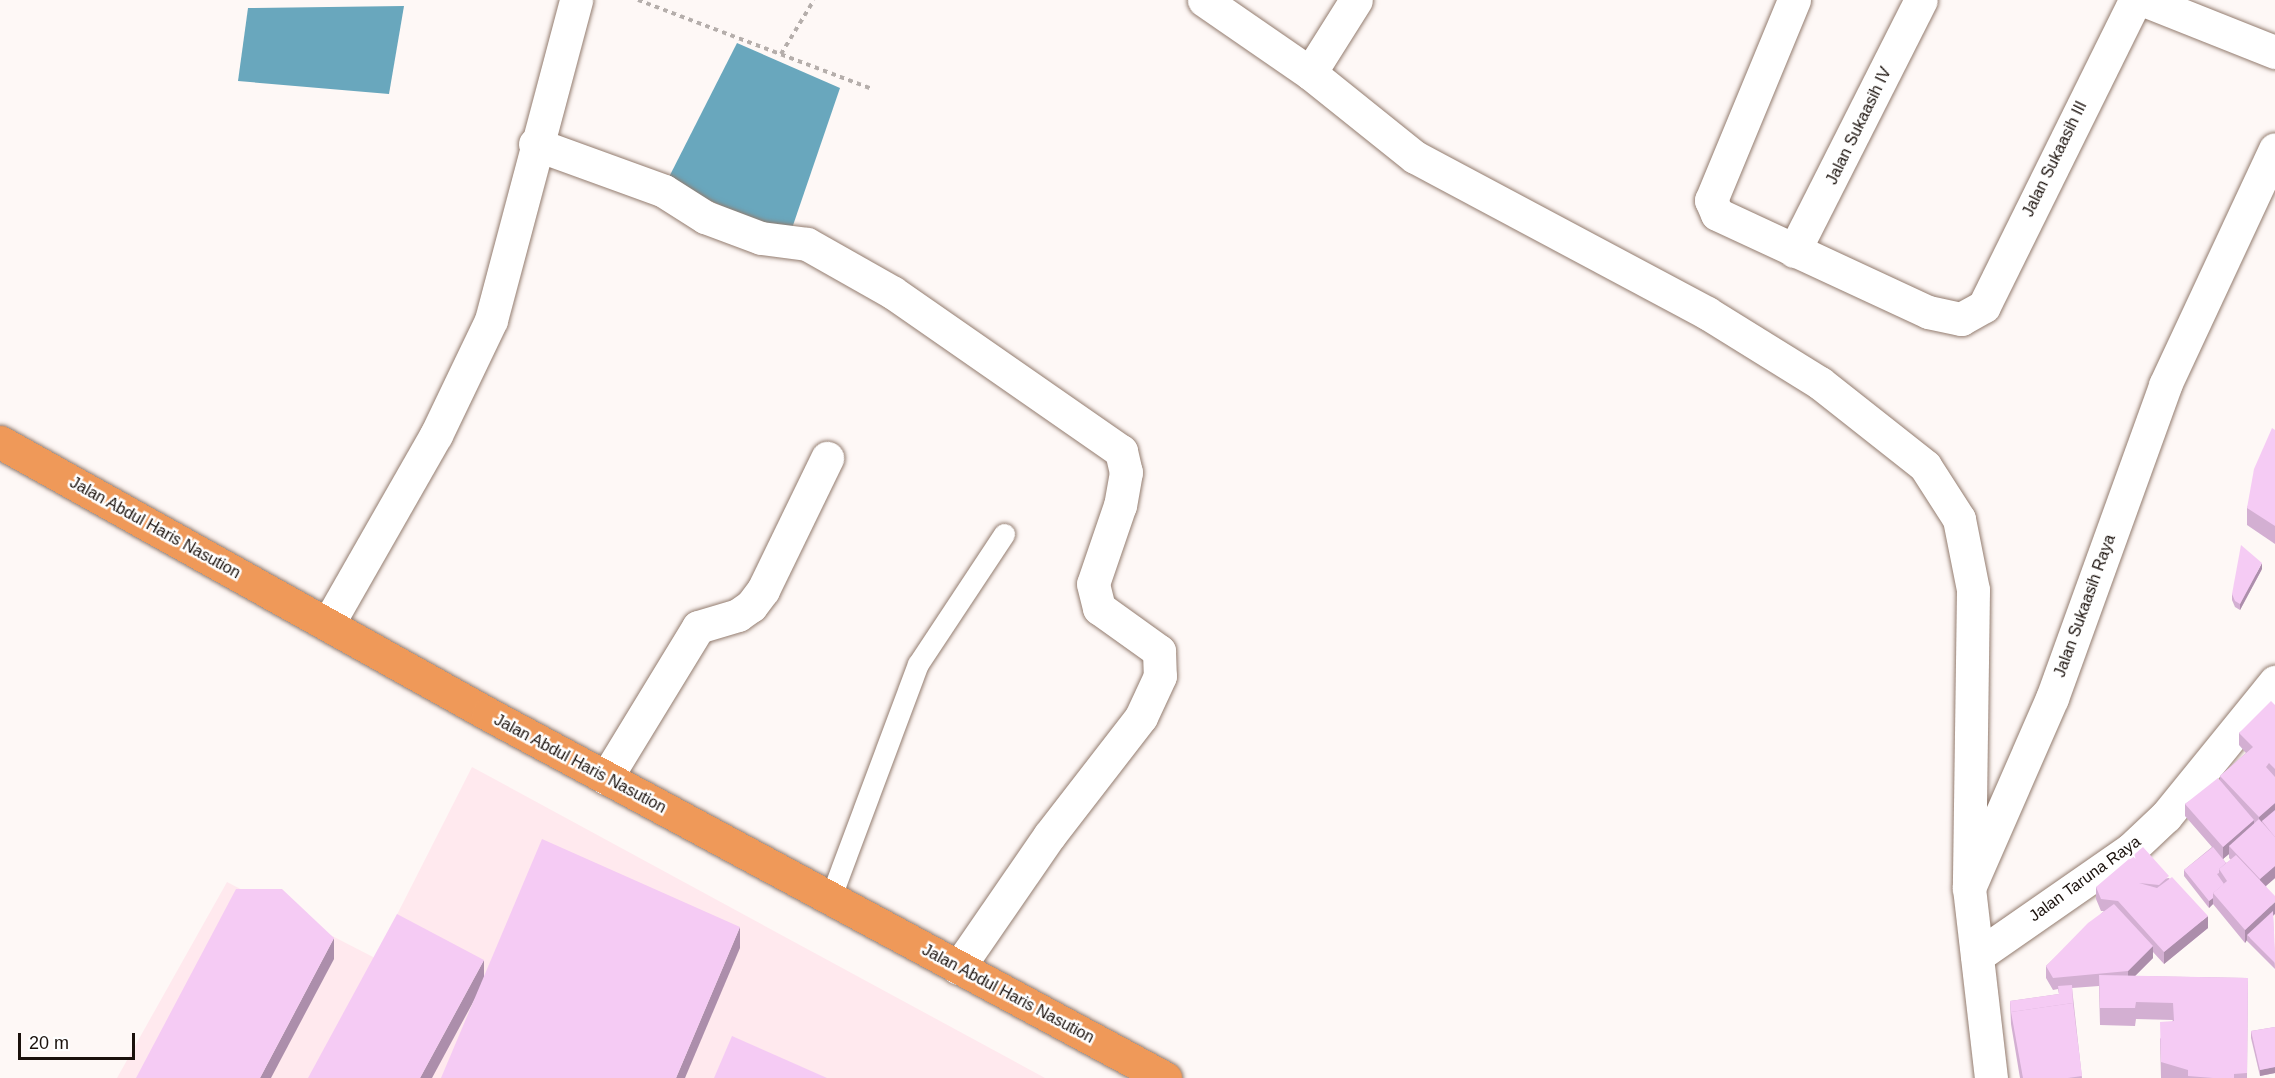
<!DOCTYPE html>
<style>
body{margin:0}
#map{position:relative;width:2275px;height:1078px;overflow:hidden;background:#fef8f6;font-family:Arial,sans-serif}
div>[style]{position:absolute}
.industrial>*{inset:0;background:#ffe9ee}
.water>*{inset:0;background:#69a7bd}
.path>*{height:4px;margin-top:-2px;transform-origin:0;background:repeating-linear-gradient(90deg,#b5aeab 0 4.5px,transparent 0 9px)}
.roads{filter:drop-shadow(0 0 2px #937c6f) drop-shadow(0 0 2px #937c6f)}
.lane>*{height:21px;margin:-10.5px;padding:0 10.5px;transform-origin:10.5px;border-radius:10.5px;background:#fff}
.street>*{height:33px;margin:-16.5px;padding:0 16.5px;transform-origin:16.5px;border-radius:16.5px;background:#fff}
.highway>*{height:33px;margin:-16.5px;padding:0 16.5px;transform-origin:16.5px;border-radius:16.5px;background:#ef9959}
.wall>*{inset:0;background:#d3afd2}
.shaded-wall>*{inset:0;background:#ac8eab}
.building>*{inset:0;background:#f5cbf4}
span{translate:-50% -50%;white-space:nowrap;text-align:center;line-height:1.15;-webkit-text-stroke:5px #fff;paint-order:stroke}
.street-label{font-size:16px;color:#1a110c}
.scale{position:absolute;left:18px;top:1033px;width:117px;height:27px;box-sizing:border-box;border:3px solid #1a110c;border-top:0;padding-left:8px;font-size:18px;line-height:21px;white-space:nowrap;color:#1a110c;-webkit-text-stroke:4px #fff;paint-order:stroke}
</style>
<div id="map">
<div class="industrial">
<i style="clip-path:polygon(472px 767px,1045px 1078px,117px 1078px,227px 882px,375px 958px)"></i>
</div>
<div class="water">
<i style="clip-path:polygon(404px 6px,389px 94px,238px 81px,248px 8px)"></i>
<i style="clip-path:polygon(737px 43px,840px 88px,789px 237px,667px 181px)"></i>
</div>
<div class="path">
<i style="left:638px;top:0;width:248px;rotate:20.8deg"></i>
<i style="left:781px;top:54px;width:63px;rotate:-58.6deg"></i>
</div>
<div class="roads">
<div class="lane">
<i style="left:830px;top:899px;width:251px;rotate:-69.5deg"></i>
<i style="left:918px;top:664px;width:156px;rotate:-56.5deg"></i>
</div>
<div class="street">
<i style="left:1204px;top:0;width:129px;rotate:34.6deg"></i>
<i style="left:1310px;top:73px;width:134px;rotate:38.7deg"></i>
<i style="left:1415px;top:157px;width:331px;rotate:28.1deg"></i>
<i style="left:1707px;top:313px;width:133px;rotate:31.8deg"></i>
<i style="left:1820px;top:383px;width:134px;rotate:38.3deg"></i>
<i style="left:1925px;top:466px;width:63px;rotate:57.3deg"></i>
<i style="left:1959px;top:519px;width:72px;rotate:78.8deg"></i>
<i style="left:1973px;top:590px;width:298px;rotate:90.8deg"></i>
<i style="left:1794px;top:0;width:217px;rotate:112.5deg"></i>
<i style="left:1711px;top:200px;width:15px;rotate:67deg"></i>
<i style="left:1717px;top:214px;width:233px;rotate:24.9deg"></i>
<i style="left:1928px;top:312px;width:34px;rotate:12deg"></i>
<i style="left:1961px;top:319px;width:26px;rotate:-29deg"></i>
<i style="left:1984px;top:306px;width:341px;rotate:-63.7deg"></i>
<i style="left:2144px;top:0;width:141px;rotate:21.7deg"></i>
<i style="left:1310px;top:73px;width:86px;rotate:-57.8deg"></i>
<i style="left:535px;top:144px;width:137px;rotate:20deg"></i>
<i style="left:664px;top:191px;width:49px;rotate:32.4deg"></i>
<i style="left:705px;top:217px;width:60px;rotate:20.6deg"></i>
<i style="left:761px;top:238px;width:46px;rotate:7.4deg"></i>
<i style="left:807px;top:244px;width:98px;rotate:29.5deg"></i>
<i style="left:892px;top:292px;width:279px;rotate:34.8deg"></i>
<i style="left:1121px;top:451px;width:22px;rotate:77deg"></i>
<i style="left:1126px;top:472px;width:34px;rotate:100deg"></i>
<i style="left:1120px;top:505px;width:83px;rotate:108.9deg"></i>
<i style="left:1093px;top:584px;width:25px;rotate:76deg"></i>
<i style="left:1099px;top:608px;width:74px;rotate:35.6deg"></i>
<i style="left:1159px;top:651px;width:25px;rotate:88deg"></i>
<i style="left:1160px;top:676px;width:45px;rotate:114.9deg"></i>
<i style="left:1141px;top:717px;width:150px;rotate:127.7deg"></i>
<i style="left:1049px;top:836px;width:160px;rotate:124.6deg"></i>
<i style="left:1794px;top:251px;width:281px;rotate:-63.2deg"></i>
<i style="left:328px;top:624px;width:218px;rotate:-60.3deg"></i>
<i style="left:436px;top:435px;width:127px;rotate:-64.4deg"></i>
<i style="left:491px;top:320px;width:331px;rotate:-75.1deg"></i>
<i style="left:606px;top:778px;width:177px;rotate:-58.6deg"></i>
<i style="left:698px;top:627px;width:42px;rotate:-16.7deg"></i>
<i style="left:738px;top:615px;width:16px;rotate:-35deg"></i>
<i style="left:751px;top:606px;width:20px;rotate:-53deg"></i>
<i style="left:763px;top:590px;width:147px;rotate:-64.1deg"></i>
<i style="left:1977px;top:956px;width:188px;rotate:-34.8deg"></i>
<i style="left:2131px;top:849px;width:48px;rotate:-43.3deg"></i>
<i style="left:2166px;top:816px;width:173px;rotate:-50.9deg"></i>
<i style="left:1991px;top:1078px;width:191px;rotate:-96.6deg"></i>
<i style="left:1969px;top:888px;width:207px;rotate:-66.4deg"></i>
<i style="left:2052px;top:698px;width:333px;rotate:-70.1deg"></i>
<i style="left:2165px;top:385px;width:260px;rotate:-65deg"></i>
</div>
<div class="highway">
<i style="left:0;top:442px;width:559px;rotate:29.13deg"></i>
<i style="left:488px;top:714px;width:769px;rotate:28.27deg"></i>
</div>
</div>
<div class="wall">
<i style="clip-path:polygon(2275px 430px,2275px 544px,2247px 525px,2247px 508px)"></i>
<i style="clip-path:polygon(2262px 569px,2240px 610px,2235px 607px,2232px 600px,2232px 594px)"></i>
<i style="clip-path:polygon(evenodd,2275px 705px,2275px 878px,2266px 886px,2273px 916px,2275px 969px,2247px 941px,2247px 940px,2245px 943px,2213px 904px,2209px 908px,2184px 876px,2184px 870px,2212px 847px,2185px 816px,2185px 804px,2220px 781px,2220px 776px,2246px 753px,2239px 745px,2239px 733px,2275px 705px,2229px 854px,2229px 858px,2231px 860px,2226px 863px,2223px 859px,2229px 854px)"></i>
<i style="clip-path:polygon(2169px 878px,2208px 928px,2164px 964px,2153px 952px,2153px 958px,2135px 976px,2248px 978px,2247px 1078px,2161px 1078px,2160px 1039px,2173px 1020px,2136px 1019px,2135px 1026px,2100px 1025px,2099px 986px,2072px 988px,2082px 1078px,2020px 1078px,2011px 1024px,2010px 1001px,2059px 994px,2058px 989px,2053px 990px,2046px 978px,2046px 966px,2104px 911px,2101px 911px,2096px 899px,2096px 887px)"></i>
<i style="clip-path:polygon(2275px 1027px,2275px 1073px,2260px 1076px,2251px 1038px,2251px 1031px)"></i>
</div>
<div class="shaded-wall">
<i style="clip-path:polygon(2262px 563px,2262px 569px,2240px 610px,2240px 604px)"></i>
<i style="clip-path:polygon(2275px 803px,2275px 815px,2262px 821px,2262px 826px,2259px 829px,2259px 817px)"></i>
<i style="clip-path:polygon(2254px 820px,2254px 832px,2229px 846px,2229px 854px,2223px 859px,2223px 847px)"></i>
<i style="clip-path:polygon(2275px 866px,2275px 878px,2260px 891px,2260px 879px)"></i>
<i style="clip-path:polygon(2213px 898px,2213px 904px,2209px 908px,2209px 901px)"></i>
<i style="clip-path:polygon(2275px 902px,2275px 914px,2250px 938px,2247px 935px,2247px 940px,2245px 943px,2245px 930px)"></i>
<i style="clip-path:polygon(2208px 916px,2208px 928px,2164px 964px,2164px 952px)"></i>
<i style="clip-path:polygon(740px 927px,740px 948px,685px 1078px,676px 1078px)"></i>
<i style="clip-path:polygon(334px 938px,334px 959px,271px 1078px,260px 1078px)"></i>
<i style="clip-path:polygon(2153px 946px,2153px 958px,2128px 983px,2128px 971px)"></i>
<i style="clip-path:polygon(484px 960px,484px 982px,432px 1078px,420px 1078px)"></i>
<i style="clip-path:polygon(2275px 1067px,2275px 1073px,2260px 1076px,2260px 1070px)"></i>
</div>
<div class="building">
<i style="clip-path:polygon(2272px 428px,2275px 430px,2275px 526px,2247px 508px,2254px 469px)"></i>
<i style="clip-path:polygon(2241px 545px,2262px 563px,2240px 604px,2235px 601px,2232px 594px)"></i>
<i style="clip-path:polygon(2271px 701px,2275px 705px,2275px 769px,2269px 763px,2266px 767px,2275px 777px,2275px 803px,2259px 817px,2220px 776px,2253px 747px,2239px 733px)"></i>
<i style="clip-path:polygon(2218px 778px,2254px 820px,2223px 847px,2185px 804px)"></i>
<i style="clip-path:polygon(2275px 810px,2275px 837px,2262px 821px)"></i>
<i style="clip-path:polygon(2259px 819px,2275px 837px,2275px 866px,2260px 879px,2229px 846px)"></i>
<i style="clip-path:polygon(542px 839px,740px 927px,676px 1078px,441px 1078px)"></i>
<i style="clip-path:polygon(2143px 847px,2169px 876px,2159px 885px,2139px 883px,2157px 888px,2172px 877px,2208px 916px,2164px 952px,2118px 901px,2101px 899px,2096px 887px)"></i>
<i style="clip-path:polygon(2213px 847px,2226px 863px,2219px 869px,2219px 873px,2217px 874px,2224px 884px,2213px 893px,2213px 898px,2209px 901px,2184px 870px)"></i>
<i style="clip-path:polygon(2236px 855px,2275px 896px,2275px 902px,2245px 930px,2213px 893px,2227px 881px,2219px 869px)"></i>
<i style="clip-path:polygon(236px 889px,282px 889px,334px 938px,260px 1078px,136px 1078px)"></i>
<i style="clip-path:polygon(2114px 904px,2153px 946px,2128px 971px,2053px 978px,2046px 966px,2088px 923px)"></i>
<i style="clip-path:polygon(2273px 911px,2275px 954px,2275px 963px,2247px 935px)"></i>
<i style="clip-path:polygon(397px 914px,484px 960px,420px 1078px,308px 1078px)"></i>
<i style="clip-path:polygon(2099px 975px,2248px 978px,2247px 1073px,2234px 1074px,2234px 1078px,2213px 1078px,2188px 1076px,2188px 1070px,2161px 1062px,2160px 1022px,2174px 1021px,2173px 1003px,2136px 1002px,2135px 1008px,2100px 1008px)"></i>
<i style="clip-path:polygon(2072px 985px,2073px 1003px,2011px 1012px,2010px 1001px,2059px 994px,2058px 986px)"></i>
<i style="clip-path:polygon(2073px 1003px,2082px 1076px,2068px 1078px,2023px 1078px,2011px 1012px)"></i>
<i style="clip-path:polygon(2275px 1027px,2275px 1067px,2260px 1070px,2251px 1031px)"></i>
<i style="clip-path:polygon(732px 1036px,827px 1078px,714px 1078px)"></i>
</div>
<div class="street-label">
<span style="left:1859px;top:126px;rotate:-64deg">Jalan Sukaasih IV</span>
<span style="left:2055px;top:159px;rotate:-64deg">Jalan Sukaasih III</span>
<span style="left:155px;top:528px;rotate:29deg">Jalan Abdul Haris Nasution</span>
<span style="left:2085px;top:606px;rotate:-70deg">Jalan Sukaasih Raya</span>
<span style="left:580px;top:764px;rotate:28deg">Jalan Abdul Haris Nasution</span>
<span style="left:2085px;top:879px;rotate:-36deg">Jalan Taruna Raya</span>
<span style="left:1008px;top:994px;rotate:28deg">Jalan Abdul Haris Nasution</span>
</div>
<div class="scale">20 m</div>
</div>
